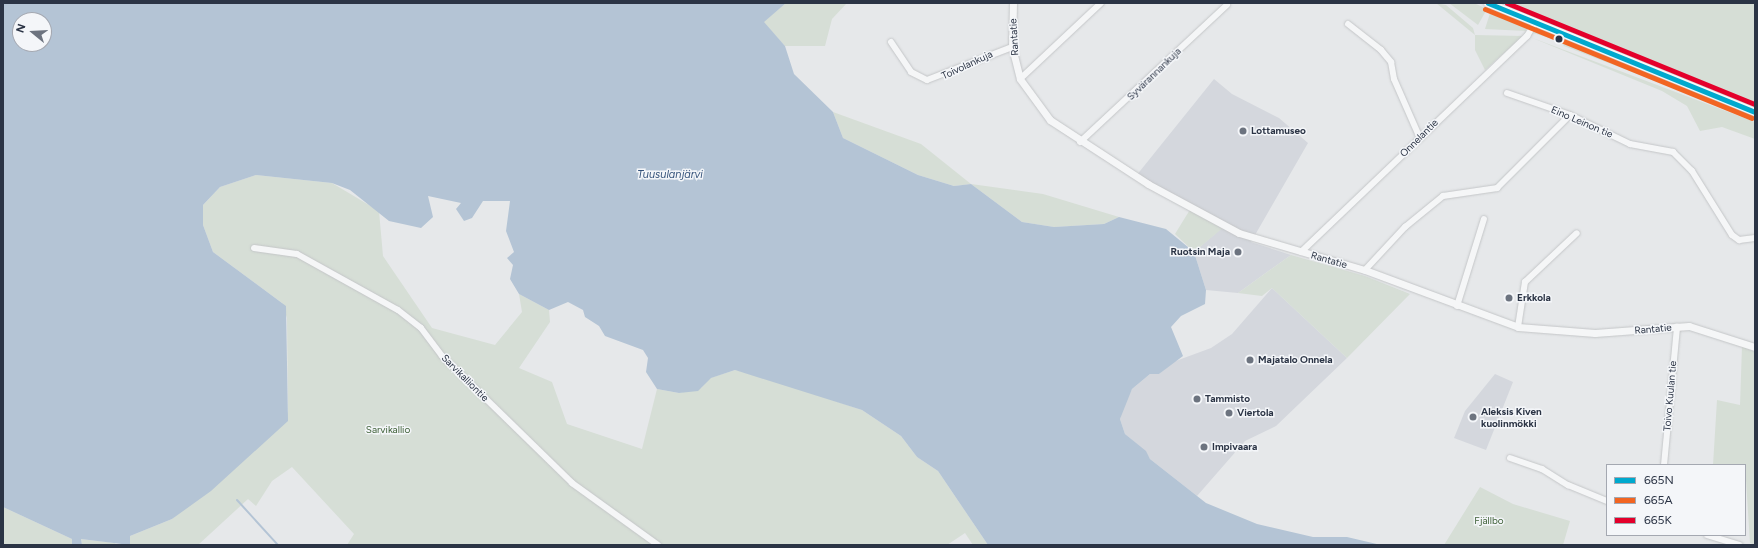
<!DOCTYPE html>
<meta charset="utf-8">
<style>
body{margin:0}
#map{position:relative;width:1758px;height:548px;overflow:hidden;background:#e6e8ea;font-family:Figtree,sans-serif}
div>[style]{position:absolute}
.built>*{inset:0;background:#d4d7dd}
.green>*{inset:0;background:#d6ded6}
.water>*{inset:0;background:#b4c4d5}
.stream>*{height:2px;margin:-1px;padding:0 1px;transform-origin:1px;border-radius:1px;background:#b4c4d5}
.roads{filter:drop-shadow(0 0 1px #c4c6c8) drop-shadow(0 0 1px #c4c6c8)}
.minor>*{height:6px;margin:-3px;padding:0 3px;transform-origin:3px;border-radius:3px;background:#f5f6f7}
.tertiary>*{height:7px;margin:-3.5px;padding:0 3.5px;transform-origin:3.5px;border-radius:3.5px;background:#f5f6f7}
.secondary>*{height:8px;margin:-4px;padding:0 4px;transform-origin:4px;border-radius:4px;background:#f8f8f8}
.bus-1>*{height:5px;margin:-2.5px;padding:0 2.5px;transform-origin:2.5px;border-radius:2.5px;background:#00a9ce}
.bus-2>*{height:5px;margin:-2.5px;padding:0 2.5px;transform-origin:2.5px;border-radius:2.5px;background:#f26522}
.bus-3>*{height:5px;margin:-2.5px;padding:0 2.5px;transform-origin:2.5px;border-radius:2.5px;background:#e4002b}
.dots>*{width:11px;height:11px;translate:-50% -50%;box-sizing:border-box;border:2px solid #f4f6f9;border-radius:50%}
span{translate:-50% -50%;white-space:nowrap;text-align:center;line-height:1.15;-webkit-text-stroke:3px #f4f6f9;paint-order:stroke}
.street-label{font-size:10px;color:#2b3445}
.poi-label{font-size:10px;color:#2b3445;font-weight:700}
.left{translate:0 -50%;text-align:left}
.right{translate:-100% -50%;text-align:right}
.park-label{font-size:10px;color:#3f6138}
.water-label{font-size:11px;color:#34527a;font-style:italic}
.frame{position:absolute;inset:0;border:4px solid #2b3445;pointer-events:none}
.legend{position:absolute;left:1606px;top:464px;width:140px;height:72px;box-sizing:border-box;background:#f4f6f9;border:1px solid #a4a8b1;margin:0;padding:5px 7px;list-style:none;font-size:12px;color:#2b3445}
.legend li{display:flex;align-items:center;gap:8px;height:20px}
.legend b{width:20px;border:1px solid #a4a8b1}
.north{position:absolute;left:12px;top:12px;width:40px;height:40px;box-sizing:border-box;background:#f4f6f9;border:1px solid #a4a8b1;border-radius:50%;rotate:288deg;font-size:11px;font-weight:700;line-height:16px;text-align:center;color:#2b3445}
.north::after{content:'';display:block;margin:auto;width:14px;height:18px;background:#6c737f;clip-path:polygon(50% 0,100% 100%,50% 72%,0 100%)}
</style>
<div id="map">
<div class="built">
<i style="clip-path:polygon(1214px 79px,1232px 94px,1279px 118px,1308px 143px,1251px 242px,1291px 255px,1238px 293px,1206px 290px,1194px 252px,1223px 227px,1136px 176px)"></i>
<i style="clip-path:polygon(1272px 288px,1347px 358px,1276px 426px,1245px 441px,1197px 496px,1150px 459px,1145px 451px,1125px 434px,1120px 419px,1123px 406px,1132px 389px,1150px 374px,1159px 374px,1173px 362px,1211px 348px,1232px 334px)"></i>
<i style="clip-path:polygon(1495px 374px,1513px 382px,1486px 450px,1454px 438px,1465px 411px)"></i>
</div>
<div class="green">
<i style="clip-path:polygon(786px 3px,847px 3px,832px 19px,825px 46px,785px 46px,763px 22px)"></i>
<i style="clip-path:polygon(1436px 3px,1446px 5px,1473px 28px,1475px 35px,1523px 36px,1485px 70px,1475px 50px,1475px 35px)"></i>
<i style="clip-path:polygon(1449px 3px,1474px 3px,1487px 9px,1478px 25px)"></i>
<i style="clip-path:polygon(1502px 3px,1755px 3px,1755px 105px,1645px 61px)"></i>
<i style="clip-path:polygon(1491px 10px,1525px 23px,1526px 31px,1485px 29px)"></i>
<i style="clip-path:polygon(1538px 31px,1555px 38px,1556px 40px,1533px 33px)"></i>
<i style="clip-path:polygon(1530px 37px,1755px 122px,1755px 139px,1722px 127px,1700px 131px,1687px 106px,1662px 91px)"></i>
<i style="clip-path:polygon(1560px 40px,1755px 116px,1755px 119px,1564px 46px)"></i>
<i style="clip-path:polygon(833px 112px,921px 144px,971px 184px,1043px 194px,1119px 217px,1104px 224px,1054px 227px,1022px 222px,971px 184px,954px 186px,918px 175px,843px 138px)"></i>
<i style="clip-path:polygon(256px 175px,332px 183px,379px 211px,383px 256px,432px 328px,495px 345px,522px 312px,519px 294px,549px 310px,550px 322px,519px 368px,552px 382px,567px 424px,642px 449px,657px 389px,679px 393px,701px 388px,710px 378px,735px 370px,757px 375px,862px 410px,901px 436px,917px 457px,938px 471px,988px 545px,973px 545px,965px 533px,947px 545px,347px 545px,354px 534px,292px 467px,272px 481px,256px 506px,248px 499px,198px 545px,130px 545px,130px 536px,172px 519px,288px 412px,287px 318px,282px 303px,213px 252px,203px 225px,203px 205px,220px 187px)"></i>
<i style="clip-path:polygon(1191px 208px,1224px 227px,1194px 252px,1175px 234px)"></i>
<i style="clip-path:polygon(1291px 255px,1365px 276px,1410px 294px,1347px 358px,1272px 288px,1262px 296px,1238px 293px)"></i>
<i style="clip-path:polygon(1742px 346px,1755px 352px,1755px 545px,1750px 543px,1745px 465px,1713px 465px,1717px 400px,1740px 405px)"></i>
<i style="clip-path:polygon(1480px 487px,1513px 504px,1570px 521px,1563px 545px,1444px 545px)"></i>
<i style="clip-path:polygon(3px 507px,72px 539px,72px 545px,3px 545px)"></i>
<i style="clip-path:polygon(81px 539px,115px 543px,116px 545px,82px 545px)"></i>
</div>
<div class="water">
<i style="clip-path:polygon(evenodd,3px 3px,786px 3px,764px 22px,785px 46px,794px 74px,833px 112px,843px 138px,918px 175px,954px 186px,971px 184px,1022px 222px,1054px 227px,1104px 224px,1119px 217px,1166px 229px,1194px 252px,1206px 290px,1205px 304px,1181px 316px,1171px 327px,1183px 356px,1159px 374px,1150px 374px,1132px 389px,1120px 419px,1125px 434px,1146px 451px,1150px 459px,1206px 503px,1257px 524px,1313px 537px,1347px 537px,1381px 545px,988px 545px,938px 471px,917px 457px,901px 436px,862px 410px,735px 370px,711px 378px,698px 391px,679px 393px,657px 389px,646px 372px,648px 358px,643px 350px,605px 336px,599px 326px,585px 317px,583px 310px,568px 302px,549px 310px,519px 294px,510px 279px,513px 265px,507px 258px,514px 252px,506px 231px,510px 201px,483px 201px,472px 218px,464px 221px,456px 209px,461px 203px,428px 196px,433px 217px,421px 228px,389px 221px,350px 190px,332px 183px,256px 175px,220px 187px,203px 205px,203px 225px,213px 252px,286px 306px,288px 421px,211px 491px,172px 519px,130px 536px,130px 545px,81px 539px,82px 545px,72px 545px,72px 539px,3px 507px,3px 3px,20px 20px,44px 20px,44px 44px,20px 44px,20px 20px)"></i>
</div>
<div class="stream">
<i style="left:237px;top:500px;width:61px;rotate:47.7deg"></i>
</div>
<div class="roads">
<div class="minor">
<i style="left:1348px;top:24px;width:42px;rotate:38.2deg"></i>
<i style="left:1381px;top:50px;width:16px;rotate:50deg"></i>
<i style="left:1391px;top:62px;width:17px;rotate:80deg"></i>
<i style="left:1394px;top:79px;width:62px;rotate:66.3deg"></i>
<i style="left:891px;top:42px;width:36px;rotate:56deg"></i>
<i style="left:911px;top:72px;width:18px;rotate:27deg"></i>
<i style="left:927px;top:80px;width:91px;rotate:-21.2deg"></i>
<i style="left:1020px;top:79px;width:111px;rotate:-43.2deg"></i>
<i style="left:1507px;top:93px;width:67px;rotate:19.2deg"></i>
<i style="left:1570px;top:115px;width:67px;rotate:25.8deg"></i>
<i style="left:1630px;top:144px;width:44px;rotate:10.5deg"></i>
<i style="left:1673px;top:152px;width:27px;rotate:45deg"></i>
<i style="left:1692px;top:171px;width:75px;rotate:58deg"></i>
<i style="left:1732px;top:235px;width:9px;rotate:36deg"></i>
<i style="left:1739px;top:240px;width:16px;rotate:-7deg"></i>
<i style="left:1080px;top:142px;width:201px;rotate:-43deg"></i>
<i style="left:254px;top:248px;width:43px;rotate:7.9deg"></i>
<i style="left:297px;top:254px;width:115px;rotate:29deg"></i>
<i style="left:398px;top:310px;width:29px;rotate:38deg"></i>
<i style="left:421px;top:328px;width:35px;rotate:53deg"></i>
<i style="left:442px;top:356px;width:182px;rotate:44.3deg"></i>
<i style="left:572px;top:483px;width:106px;rotate:35.8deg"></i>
<i style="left:1301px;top:252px;width:313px;rotate:-43.7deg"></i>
<i style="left:1527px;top:36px;width:15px;rotate:-58deg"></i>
<i style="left:1365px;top:270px;width:59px;rotate:-47.1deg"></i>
<i style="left:1405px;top:227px;width:49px;rotate:-39.2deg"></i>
<i style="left:1443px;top:196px;width:55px;rotate:-8.4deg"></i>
<i style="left:1497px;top:188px;width:103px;rotate:-45deg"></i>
<i style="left:1457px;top:306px;width:91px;rotate:-72.8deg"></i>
<i style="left:1518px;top:327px;width:46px;rotate:-81.2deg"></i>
<i style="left:1525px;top:282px;width:71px;rotate:-43.3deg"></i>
<i style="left:1510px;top:458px;width:34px;rotate:19deg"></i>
<i style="left:1542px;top:469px;width:31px;rotate:32deg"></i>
<i style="left:1568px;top:485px;width:42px;rotate:22.3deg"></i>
<i style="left:1664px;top:465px;width:139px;rotate:-84.6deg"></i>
<i style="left:1707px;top:535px;width:34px;rotate:17deg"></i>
</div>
<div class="tertiary">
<i style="left:1013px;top:3px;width:44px;rotate:91.3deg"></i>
<i style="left:1012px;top:47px;width:33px;rotate:76deg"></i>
<i style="left:1020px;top:79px;width:51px;rotate:53.8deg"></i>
<i style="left:1050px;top:120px;width:117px;rotate:33.1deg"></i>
<i style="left:1148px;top:184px;width:103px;rotate:28.3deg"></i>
<i style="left:1239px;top:233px;width:131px;rotate:16.4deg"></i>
<i style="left:1365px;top:270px;width:163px;rotate:20.4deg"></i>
<i style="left:1518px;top:327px;width:77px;rotate:4.5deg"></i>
<i style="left:1595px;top:333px;width:94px;rotate:-4.3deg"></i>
<i style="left:1689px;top:326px;width:69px;rotate:17.7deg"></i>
</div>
<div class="secondary">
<i style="left:1488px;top:3px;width:288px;rotate:22.2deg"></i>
</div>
</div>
<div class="bus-1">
<i style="left:1488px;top:3px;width:288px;rotate:22.2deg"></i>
</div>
<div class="bus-2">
<i style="left:1485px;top:9px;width:288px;rotate:22.2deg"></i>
</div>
<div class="bus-3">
<i style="left:1507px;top:3px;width:268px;rotate:22.2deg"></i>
</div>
<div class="dots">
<i style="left:1559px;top:39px;background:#2b3445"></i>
<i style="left:1243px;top:131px;background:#6c737f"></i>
<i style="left:1238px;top:252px;background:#6c737f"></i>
<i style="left:1509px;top:298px;background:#6c737f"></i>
<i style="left:1250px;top:360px;background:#6c737f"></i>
<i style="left:1197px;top:399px;background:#6c737f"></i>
<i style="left:1229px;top:413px;background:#6c737f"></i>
<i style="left:1473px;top:417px;background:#6c737f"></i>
<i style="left:1204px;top:447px;background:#6c737f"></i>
</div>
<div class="street-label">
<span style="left:1014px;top:37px;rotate:-93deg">Rantatie</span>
<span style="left:967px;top:65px;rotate:-25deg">Toivolankuja</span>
<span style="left:1154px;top:74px;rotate:-44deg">Syvärannankuja</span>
<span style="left:1582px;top:122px;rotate:23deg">Eino Leinon tie</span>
<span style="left:1419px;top:138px;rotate:-45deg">Onnelantie</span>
<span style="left:1329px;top:260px;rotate:16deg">Rantatie</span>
<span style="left:1653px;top:329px;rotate:-5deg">Rantatie</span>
<span style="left:465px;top:378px;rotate:45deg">Sarvikalliontie</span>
<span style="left:1670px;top:396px;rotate:-85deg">Toivo Kuulan tie</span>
</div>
<div class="poi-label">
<span class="left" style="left:1251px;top:131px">Lottamuseo</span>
<span class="right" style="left:1230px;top:252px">Ruotsin Maja</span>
<span class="left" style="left:1517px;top:298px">Erkkola</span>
<span class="left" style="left:1258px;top:360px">Majatalo Onnela</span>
<span class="left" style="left:1205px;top:399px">Tammisto</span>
<span class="left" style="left:1481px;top:417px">Aleksis Kiven<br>kuolinmökki</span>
<span class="left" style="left:1237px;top:413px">Viertola</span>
<span class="left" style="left:1212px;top:447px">Impivaara</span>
</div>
<div class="park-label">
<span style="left:388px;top:430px">Sarvikallio</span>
<span style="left:1489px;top:521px">Fjällbo</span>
</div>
<div class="water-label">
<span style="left:670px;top:175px">Tuusulanjärvi</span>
</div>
<div class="frame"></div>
<ul class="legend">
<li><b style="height:5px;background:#00a9ce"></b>665N</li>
<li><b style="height:5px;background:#f26522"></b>665A</li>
<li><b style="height:5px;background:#e4002b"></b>665K</li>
</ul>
<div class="north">N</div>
</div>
